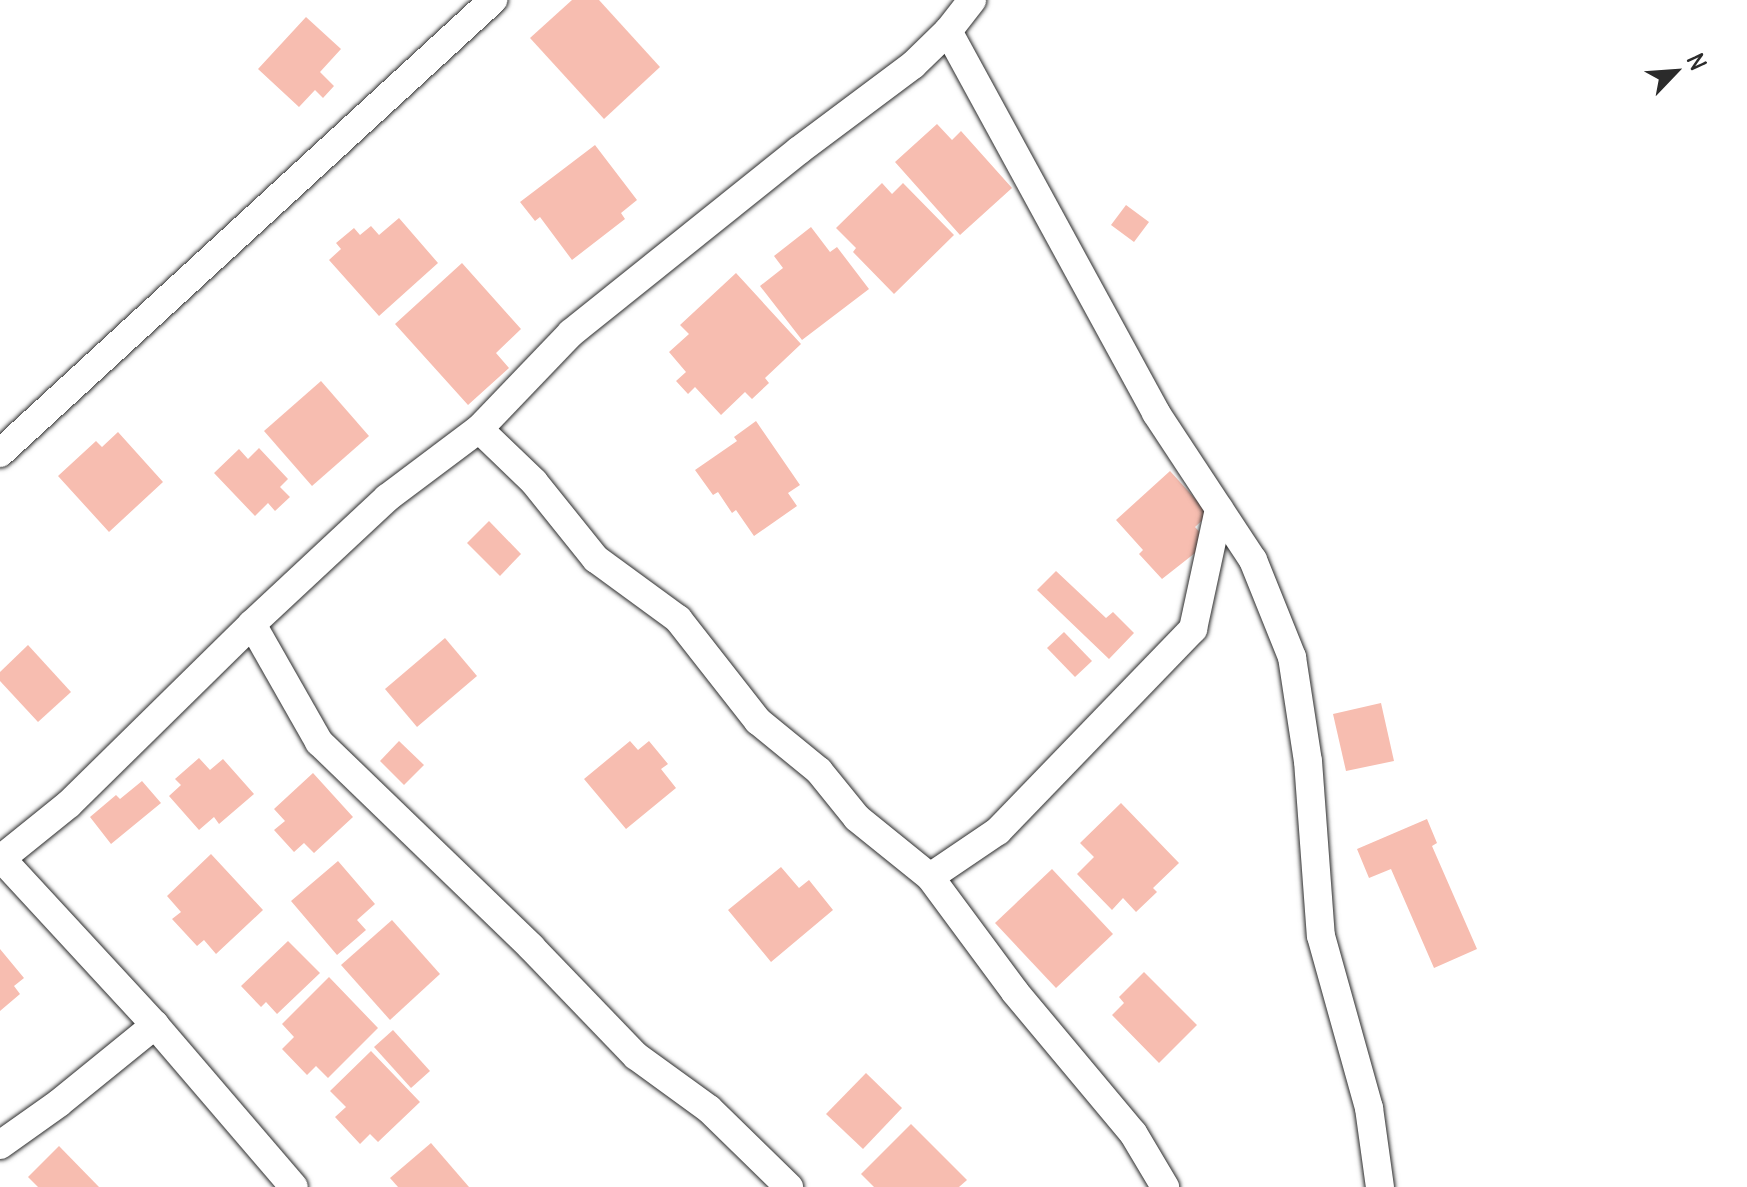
<!DOCTYPE html>
<style>
body{margin:0}
#map{position:relative;width:1747px;height:1187px;overflow:hidden;background:#fff;font-family:Delius,sans-serif}
div>[style]{position:absolute}
.building>*{inset:0;background:#f7bdb0}
.roads{filter:drop-shadow(0 0 2px #2b2b2b) drop-shadow(0 0 2px #2b2b2b)}
.street>*{height:28px;margin:-14px;padding:0 14px;transform-origin:14px;border-radius:14px;background:#fff}
span{translate:-50% -50%;white-space:nowrap;text-align:center;line-height:1.15;-webkit-text-stroke:7px #fff;paint-order:stroke}
.north{position:absolute;left:1635px;top:32px;width:80px;height:80px;-webkit-text-stroke:6px #fff;paint-order:stroke;rotate:65deg;font-size:22px;font-weight:700;line-height:32px;text-align:center;color:#2b2b2b}
.north::after{content:'';display:block;margin:auto;width:28px;height:36px;background:#2b2b2b;clip-path:polygon(50% 0,100% 100%,50% 72%,0 100%)}
</style>
<div id="map">
<div class="building">
<i style="clip-path:polygon(572px 0,599px 0,660px 67px,604px 119px,530px 38px)"></i>
<i style="clip-path:polygon(306px 17px,341px 49px,320px 72px,334px 86px,323px 98px,315px 90px,299px 107px,258px 69px)"></i>
<i style="clip-path:polygon(937px 124px,952px 140px,961px 131px,1012px 188px,960px 235px,895px 162px)"></i>
<i style="clip-path:polygon(595px 145px,637px 200px,621px 213px,625px 219px,572px 260px,540px 217px,535px 221px,520px 202px)"></i>
<i style="clip-path:polygon(882px 183px,892px 194px,903px 183px,954px 235px,894px 294px,853px 252px,856px 248px,836px 228px)"></i>
<i style="clip-path:polygon(1126px 205px,1149px 222px,1134px 242px,1111px 225px)"></i>
<i style="clip-path:polygon(399px 218px,438px 263px,379px 316px,329px 260px,341px 249px,336px 243px,354px 228px,360px 235px,371px 226px,379px 235px)"></i>
<i style="clip-path:polygon(811px 227px,830px 252px,837px 247px,869px 289px,802px 340px,760px 286px,783px 268px,774px 256px)"></i>
<i style="clip-path:polygon(462px 263px,521px 329px,496px 353px,509px 368px,468px 405px,395px 324px)"></i>
<i style="clip-path:polygon(736px 273px,801px 344px,765px 378px,769px 383px,752px 399px,745px 392px,721px 415px,695px 387px,688px 394px,676px 381px,686px 372px,669px 352px,689px 334px,680px 325px)"></i>
<i style="clip-path:polygon(321px 381px,369px 436px,312px 486px,264px 431px)"></i>
<i style="clip-path:polygon(756px 421px,800px 485px,788px 493px,797px 506px,754px 536px,736px 510px,732px 513px,718px 492px,713px 495px,695px 470px,737px 441px,734px 437px)"></i>
<i style="clip-path:polygon(118px 432px,163px 482px,109px 532px,58px 476px,96px 441px,102px 447px)"></i>
<i style="clip-path:polygon(259px 448px,288px 479px,280px 487px,290px 497px,275px 511px,268px 503px,255px 516px,214px 473px,239px 449px,248px 459px)"></i>
<i style="clip-path:polygon(1170px 471px,1209px 514px,1195px 527px,1209px 542px,1162px 579px,1139px 554px,1143px 550px,1116px 520px)"></i>
<i style="clip-path:polygon(489px 521px,521px 554px,500px 576px,467px 543px)"></i>
<i style="clip-path:polygon(1056px 571px,1106px 618px,1113px 612px,1134px 633px,1109px 659px,1037px 590px)"></i>
<i style="clip-path:polygon(1064px 632px,1092px 661px,1075px 677px,1047px 648px)"></i>
<i style="clip-path:polygon(445px 638px,477px 676px,417px 727px,385px 689px)"></i>
<i style="clip-path:polygon(28px 645px,71px 692px,38px 722px,0 681px,0 672px)"></i>
<i style="clip-path:polygon(1381px 703px,1394px 761px,1346px 771px,1333px 714px)"></i>
<i style="clip-path:polygon(399px 741px,424px 765px,404px 785px,380px 761px)"></i>
<i style="clip-path:polygon(630px 741px,638px 750px,649px 741px,668px 764px,661px 769px,676px 788px,626px 829px,584px 779px)"></i>
<i style="clip-path:polygon(199px 758px,210px 770px,223px 759px,254px 794px,219px 824px,214px 817px,199px 830px,169px 796px,181px 785px,175px 779px)"></i>
<i style="clip-path:polygon(313px 773px,353px 817px,314px 853px,304px 843px,294px 852px,274px 830px,285px 821px,274px 809px)"></i>
<i style="clip-path:polygon(142px 781px,161px 803px,111px 844px,90px 817px,116px 795px,120px 799px)"></i>
<i style="clip-path:polygon(1121px 803px,1179px 863px,1153px 888px,1157px 892px,1136px 912px,1123px 898px,1112px 910px,1077px 874px,1094px 857px,1080px 843px)"></i>
<i style="clip-path:polygon(1427px 819px,1437px 843px,1432px 846px,1477px 949px,1434px 968px,1391px 869px,1369px 878px,1357px 849px)"></i>
<i style="clip-path:polygon(211px 854px,263px 910px,216px 954px,204px 940px,197px 946px,172px 919px,181px 912px,167px 896px)"></i>
<i style="clip-path:polygon(338px 861px,375px 904px,357px 920px,366px 930px,337px 955px,291px 901px)"></i>
<i style="clip-path:polygon(781px 867px,799px 888px,809px 880px,833px 910px,771px 962px,728px 910px)"></i>
<i style="clip-path:polygon(1052px 869px,1113px 934px,1056px 988px,995px 923px)"></i>
<i style="clip-path:polygon(392px 920px,440px 974px,390px 1020px,341px 965px)"></i>
<i style="clip-path:polygon(288px 941px,320px 973px,277px 1014px,266px 1002px,261px 1007px,241px 986px)"></i>
<i style="clip-path:polygon(0 949px,24px 978px,14px 986px,20px 994px,0 1011px)"></i>
<i style="clip-path:polygon(1144px 972px,1197px 1025px,1159px 1063px,1112px 1015px,1124px 1003px,1119px 997px)"></i>
<i style="clip-path:polygon(329px 977px,378px 1028px,328px 1078px,316px 1066px,307px 1075px,282px 1049px,294px 1037px,282px 1024px)"></i>
<i style="clip-path:polygon(393px 1030px,430px 1071px,411px 1088px,374px 1047px)"></i>
<i style="clip-path:polygon(371px 1051px,420px 1102px,378px 1142px,370px 1134px,360px 1144px,335px 1117px,346px 1107px,330px 1091px)"></i>
<i style="clip-path:polygon(866px 1073px,902px 1108px,863px 1149px,826px 1114px)"></i>
<i style="clip-path:polygon(911px 1124px,967px 1180px,959px 1187px,874px 1187px,861px 1174px)"></i>
<i style="clip-path:polygon(431px 1143px,469px 1187px,398px 1187px,390px 1178px)"></i>
<i style="clip-path:polygon(59px 1146px,99px 1187px,38px 1187px,28px 1177px)"></i>
</div>
<div class="roads">
<div class="street">
<i style="left:948px;top:31px;width:39px;rotate:-52deg"></i>
<i style="left:479px;top:429px;width:76px;rotate:43.9deg"></i>
<i style="left:534px;top:482px;width:99px;rotate:51.2deg"></i>
<i style="left:596px;top:559px;width:102px;rotate:36.2deg"></i>
<i style="left:678px;top:619px;width:130px;rotate:51.9deg"></i>
<i style="left:758px;top:721px;width:79px;rotate:39.3deg"></i>
<i style="left:819px;top:771px;width:60px;rotate:51deg"></i>
<i style="left:857px;top:818px;width:94px;rotate:38.9deg"></i>
<i style="left:930px;top:877px;width:143px;rotate:53.5deg"></i>
<i style="left:1015px;top:992px;width:184px;rotate:50.1deg"></i>
<i style="left:1133px;top:1133px;width:63px;rotate:59.3deg"></i>
<i style="left:0;top:453px;width:670px;rotate:-42.58deg"></i>
<i style="left:252px;top:624px;width:136px;rotate:60.4deg"></i>
<i style="left:319px;top:742px;width:295px;rotate:44deg"></i>
<i style="left:531px;top:947px;width:151px;rotate:46.1deg"></i>
<i style="left:636px;top:1056px;width:90px;rotate:36deg"></i>
<i style="left:709px;top:1109px;width:112px;rotate:44.3deg"></i>
<i style="left:0;top:857px;width:229px;rotate:47.3deg"></i>
<i style="left:155px;top:1025px;width:213px;rotate:49.4deg"></i>
<i style="left:2px;top:858px;width:86px;rotate:-38.9deg"></i>
<i style="left:69px;top:804px;width:257px;rotate:-44.5deg"></i>
<i style="left:252px;top:624px;width:185px;rotate:-43deg"></i>
<i style="left:387px;top:498px;width:115px;rotate:-36.9deg"></i>
<i style="left:479px;top:429px;width:133px;rotate:-46.2deg"></i>
<i style="left:571px;top:333px;width:291px;rotate:-38.7deg"></i>
<i style="left:798px;top:151px;width:144px;rotate:-36.8deg"></i>
<i style="left:913px;top:65px;width:49px;rotate:-44.2deg"></i>
<i style="left:948px;top:31px;width:435px;rotate:61.4deg"></i>
<i style="left:1156px;top:413px;width:176px;rotate:56.6deg"></i>
<i style="left:1253px;top:560px;width:105px;rotate:68.1deg"></i>
<i style="left:1292px;top:657px;width:105px;rotate:81.3deg"></i>
<i style="left:1308px;top:761px;width:175px;rotate:85.8deg"></i>
<i style="left:1321px;top:936px;width:179px;rotate:74.4deg"></i>
<i style="left:1369px;top:1108px;width:80px;rotate:82.1deg"></i>
<i style="left:930px;top:877px;width:82px;rotate:-34.1deg"></i>
<i style="left:998px;top:831px;width:281px;rotate:-46deg"></i>
<i style="left:1193px;top:629px;width:123px;rotate:-77.8deg"></i>
<i style="left:0;top:1145px;width:72px;rotate:-35.4deg"></i>
<i style="left:59px;top:1103px;width:124px;rotate:-39.1deg"></i>
</div>
</div>
<div class="north">N</div>
</div>
